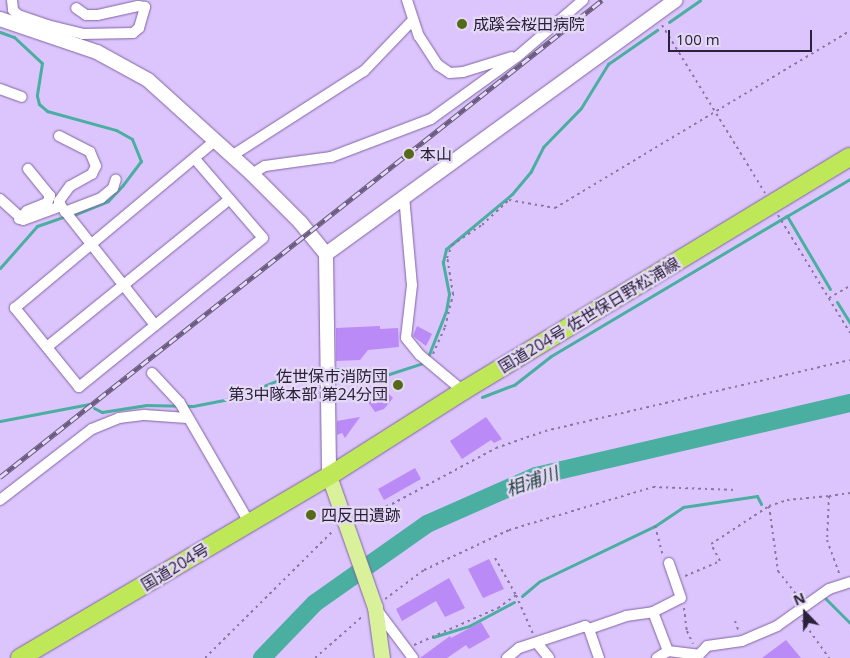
<!DOCTYPE html>
<meta charset="utf-8">
<style>
body{margin:0}
#map{position:relative;width:850px;height:658px;overflow:hidden;background:#dcc5fd;font-family:"Open Sans","Noto Sans JP",sans-serif}
div>[style]{position:absolute}
.stream>*{height:3px;margin:-1.5px;padding:0 1.5px;transform-origin:1.5px;border-radius:1.5px;background:#4aaea1}
.river>*{height:18px;margin:-9px;padding:0 9px;transform-origin:9px;border-radius:9px;background:#4aaea1}
.building>*{inset:0;background:#ba8af6}
.path>*{height:2px;margin-top:-1px;transform-origin:0;background:repeating-linear-gradient(90deg,#8877a1 0 2.5px,transparent 0 6.5px)}
.roads{filter:drop-shadow(0 0 1px #8064a3) drop-shadow(0 0 1px #8064a3)}
.street>*{height:10px;margin:-5px;padding:0 5px;transform-origin:5px;border-radius:5px;background:#fff}
.secondary>*{height:14px;margin:-7px;padding:0 7px;transform-origin:7px;border-radius:7px;background:#fff}
.primary>*{height:15px;margin:-7.5px;padding:0 7.5px;transform-origin:7.5px;border-radius:7.5px;background:#d9f19b}
.highway>*{height:18px;margin:-9px;padding:0 9px;transform-origin:9px;border-radius:9px;background:#bfe859}
.rail>*{height:5px;margin-top:-2.5px;transform-origin:0;background:repeating-linear-gradient(90deg,#e4d9f5 0 9px,#695a7e 0 18px);box-sizing:border-box;border-block:1px solid #695a7e}
.dots>*{width:14px;height:14px;translate:-50% -50%;box-sizing:border-box;border:2px solid #e4d9f5;border-radius:50%}
span{translate:-50% -50%;white-space:nowrap;text-align:center;line-height:1.15;-webkit-text-stroke:4.5px #e4d9f5;paint-order:stroke}
.poi-label{font-size:16px;color:#2c213b}
.left{translate:0 -50%;text-align:left}
.right{translate:-100% -50%;text-align:right}
.street-label{font-size:16px;color:#2c213b}
.water-label{font-size:18px;color:#23423d;font-style:italic}
.north{position:absolute;left:780px;top:588px;width:50px;height:50px;-webkit-text-stroke:4px #e4d9f5;paint-order:stroke;rotate:338deg;font-size:14px;font-weight:700;line-height:20px;text-align:center;color:#2c213b}
.north::after{content:'';display:block;margin:auto;width:18px;height:22px;background:#2c213b;clip-path:polygon(50% 0,100% 100%,50% 72%,0 100%)}
.scale{position:absolute;left:668px;top:30px;width:144px;height:22px;box-sizing:border-box;border:2px solid #2c213b;border-top:0;padding-left:6px;font-size:15px;line-height:18px;white-space:nowrap;color:#2c213b;-webkit-text-stroke:4px #e4d9f5;paint-order:stroke}
</style>
<div id="map">
<div class="stream">
<i style="left:669px;top:22px;width:38px;rotate:-35deg"></i>
<i style="left:0;top:32px;width:15px;rotate:20deg"></i>
<i style="left:14px;top:37px;width:38px;rotate:43deg"></i>
<i style="left:42px;top:63px;width:33px;rotate:99deg"></i>
<i style="left:37px;top:96px;width:8px;rotate:76deg"></i>
<i style="left:39px;top:104px;width:11px;rotate:41deg"></i>
<i style="left:47px;top:111px;width:72px;rotate:15.4deg"></i>
<i style="left:116px;top:130px;width:18px;rotate:29deg"></i>
<i style="left:132px;top:139px;width:24px;rotate:68deg"></i>
<i style="left:141px;top:161px;width:30px;rotate:127deg"></i>
<i style="left:123px;top:185px;width:22px;rotate:133deg"></i>
<i style="left:108px;top:201px;width:38px;rotate:158deg"></i>
<i style="left:0;top:268px;width:56px;rotate:-48.6deg"></i>
<i style="left:37px;top:226px;width:31px;rotate:-19deg"></i>
<i style="left:830px;top:289px;width:85px;rotate:-120.5deg"></i>
<i style="left:787px;top:216px;width:73px;rotate:-30.4deg"></i>
<i style="left:837px;top:302px;width:25px;rotate:58deg"></i>
<i style="left:332px;top:369px;width:19px"></i>
<i style="left:351px;top:369px;width:30px;rotate:15deg"></i>
<i style="left:380px;top:377px;width:48px;rotate:-18.1deg"></i>
<i style="left:426px;top:362px;width:55px;rotate:-68.6deg"></i>
<i style="left:446px;top:311px;width:17px;rotate:-80deg"></i>
<i style="left:449px;top:294px;width:33px;rotate:-101deg"></i>
<i style="left:443px;top:262px;width:13px;rotate:-77deg"></i>
<i style="left:446px;top:249px;width:86px;rotate:-39.8deg"></i>
<i style="left:512px;top:194px;width:30px;rotate:-50deg"></i>
<i style="left:531px;top:171px;width:27px;rotate:-63deg"></i>
<i style="left:543px;top:147px;width:54px;rotate:-45.7deg"></i>
<i style="left:581px;top:108px;width:52px;rotate:-58.5deg"></i>
<i style="left:608px;top:64px;width:60px;rotate:-34.8deg"></i>
<i style="left:482px;top:397px;width:34px;rotate:-21deg"></i>
<i style="left:514px;top:385px;width:47px;rotate:-38.1deg"></i>
<i style="left:551px;top:356px;width:274px;rotate:-30.7deg"></i>
<i style="left:94px;top:408px;width:9px;rotate:27deg"></i>
<i style="left:102px;top:412px;width:45px;rotate:-9deg"></i>
<i style="left:146px;top:405px;width:47px;rotate:1.2deg"></i>
<i style="left:193px;top:406px;width:42px;rotate:-11deg"></i>
<i style="left:234px;top:398px;width:67px;rotate:-22deg"></i>
<i style="left:296px;top:373px;width:28px;rotate:-8deg"></i>
<i style="left:0;top:421px;width:91px;rotate:-10.8deg"></i>
<i style="left:522px;top:596px;width:23px;rotate:-40deg"></i>
<i style="left:540px;top:581px;width:127px;rotate:-25.6deg"></i>
<i style="left:655px;top:526px;width:34px;rotate:-34deg"></i>
<i style="left:683px;top:507px;width:75px;rotate:-8.5deg"></i>
<i style="left:757px;top:496px;width:9px;rotate:63deg"></i>
<i style="left:825px;top:598px;width:35px;rotate:45deg"></i>
<i style="left:433px;top:637px;width:38px;rotate:-17deg"></i>
<i style="left:469px;top:626px;width:51px;rotate:-28.1deg"></i>
</div>
<div class="river">
<i style="left:262px;top:658px;width:76px;rotate:-46.1deg"></i>
<i style="left:315px;top:603px;width:137px;rotate:-35.2deg"></i>
<i style="left:427px;top:524px;width:119px;rotate:-23.8deg"></i>
<i style="left:536px;top:476px;width:322px;rotate:-13.1deg"></i>
</div>
<div class="building">
<i style="clip-path:polygon(380px 326px,380px 329px,398px 328px,399px 347px,368px 350px,360px 360px,336px 361px,336px 328px)"></i>
<i style="clip-path:polygon(417px 326px,432px 334px,426px 346px,413px 336px)"></i>
<i style="clip-path:polygon(385px 390px,393px 398px,384px 409px,375px 412px,368px 402px,375px 394px)"></i>
<i style="clip-path:polygon(360px 417px,345px 438px,342px 433px,337px 435px,337px 421px)"></i>
<i style="clip-path:polygon(486px 417px,502px 439px,494px 443px,491px 440px,462px 459px,450px 441px)"></i>
<i style="clip-path:polygon(415px 468px,421px 479px,384px 500px,378px 489px)"></i>
<i style="clip-path:polygon(489px 559px,504px 589px,483px 598px,468px 569px)"></i>
<i style="clip-path:polygon(449px 578px,465px 608px,445px 617px,436px 601px,402px 621px,396px 609px)"></i>
<i style="clip-path:polygon(481px 622px,490px 637px,469px 649px,466px 645px,447px 658px,420px 658px,450px 636px,451px 638px)"></i>
<i style="clip-path:polygon(786px 640px,801px 658px,762px 658px)"></i>
</div>
<div class="path">
<i style="left:662px;top:25px;width:197px;rotate:58.5deg"></i>
<i style="left:778px;top:215px;width:138px;rotate:58.6deg"></i>
<i style="left:829px;top:298px;width:24px;rotate:-30deg"></i>
<i style="left:433px;top:354px;width:30px;rotate:-66deg"></i>
<i style="left:445px;top:327px;width:34px;rotate:-76deg"></i>
<i style="left:453px;top:294px;width:36px;rotate:-99deg"></i>
<i style="left:447px;top:258px;width:14px;rotate:-69deg"></i>
<i style="left:452px;top:245px;width:36px;rotate:-34deg"></i>
<i style="left:482px;top:225px;width:37px;rotate:-43deg"></i>
<i style="left:509px;top:200px;width:47px;rotate:9.9deg"></i>
<i style="left:555px;top:208px;width:344px;rotate:-31deg"></i>
<i style="left:829px;top:496px;width:21px;rotate:-8deg"></i>
<i style="left:769px;top:506px;width:19px;rotate:-18deg"></i>
<i style="left:787px;top:500px;width:42px;rotate:-5.4deg"></i>
<i style="left:829px;top:496px;width:44px;rotate:92.6deg"></i>
<i style="left:827px;top:540px;width:37px;rotate:70deg"></i>
<i style="left:355px;top:517px;width:39px;rotate:-19deg"></i>
<i style="left:392px;top:504px;width:118px;rotate:-28.3deg"></i>
<i style="left:496px;top:448px;width:52px;rotate:-19.1deg"></i>
<i style="left:545px;top:431px;width:313px;rotate:-13.1deg"></i>
<i style="left:655px;top:526px;width:30px;rotate:75deg"></i>
<i style="left:495px;top:558px;width:43px;rotate:60.4deg"></i>
<i style="left:516px;top:595px;width:43px;rotate:66.4deg"></i>
<i style="left:685px;top:576px;width:38px;rotate:-23deg"></i>
<i style="left:720px;top:561px;width:19px;rotate:-118deg"></i>
<i style="left:711px;top:544px;width:69px;rotate:-33.2deg"></i>
<i style="left:769px;top:506px;width:66px;rotate:82.1deg"></i>
<i style="left:778px;top:571px;width:36px;rotate:52deg"></i>
<i style="left:385px;top:599px;width:49px;rotate:-36.6deg"></i>
<i style="left:424px;top:570px;width:94px;rotate:-25.2deg"></i>
<i style="left:509px;top:530px;width:150px;rotate:-16.6deg"></i>
<i style="left:653px;top:487px;width:84px;rotate:2deg"></i>
<i style="left:684px;top:608px;width:23px;rotate:83deg"></i>
<i style="left:687px;top:631px;width:14px;rotate:65deg"></i>
<i style="left:802px;top:620px;width:47px;rotate:54.6deg"></i>
<i style="left:735px;top:621px;width:12px;rotate:70deg"></i>
<i style="left:414px;top:645px;width:92px;rotate:-23.8deg"></i>
<i style="left:498px;top:608px;width:22px;rotate:-36deg"></i>
<i style="left:205px;top:658px;width:182px;rotate:-44.8deg"></i>
<i style="left:315px;top:658px;width:64px;rotate:-41.2deg"></i>
</div>
<div class="roads">
<div class="street">
<i style="left:12px;top:0;width:10px;rotate:84deg"></i>
<i style="left:13px;top:10px;width:7px;rotate:45deg"></i>
<i style="left:18px;top:15px;width:31px;rotate:19deg"></i>
<i style="left:407px;top:0;width:38px;rotate:72deg"></i>
<i style="left:419px;top:36px;width:35px;rotate:57deg"></i>
<i style="left:438px;top:65px;width:14px;rotate:34deg"></i>
<i style="left:450px;top:73px;width:13px;rotate:-4deg"></i>
<i style="left:463px;top:72px;width:51px;rotate:-17deg"></i>
<i style="left:44px;top:34px;width:9px;rotate:-72deg"></i>
<i style="left:47px;top:25px;width:36px;rotate:14deg"></i>
<i style="left:82px;top:34px;width:51px;rotate:-1.1deg"></i>
<i style="left:133px;top:33px;width:8px;rotate:-40deg"></i>
<i style="left:139px;top:28px;width:22px;rotate:-74deg"></i>
<i style="left:145px;top:7px;width:7px;rotate:-172deg"></i>
<i style="left:138px;top:6px;width:42px;rotate:167.6deg"></i>
<i style="left:97px;top:15px;width:11px;rotate:180deg"></i>
<i style="left:86px;top:15px;width:12px;rotate:-145deg"></i>
<i style="left:0;top:89px;width:23px;rotate:20deg"></i>
<i style="left:59px;top:136px;width:35px;rotate:27deg"></i>
<i style="left:90px;top:152px;width:15px;rotate:67deg"></i>
<i style="left:96px;top:166px;width:9px;rotate:117deg"></i>
<i style="left:92px;top:174px;width:25px;rotate:151deg"></i>
<i style="left:70px;top:186px;width:19px;rotate:126deg"></i>
<i style="left:59px;top:201px;width:5px;rotate:68deg"></i>
<i style="left:233px;top:155px;width:156px;rotate:-32.7deg"></i>
<i style="left:364px;top:71px;width:69px;rotate:-46.2deg"></i>
<i style="left:195px;top:159px;width:104px;rotate:49.3deg"></i>
<i style="left:263px;top:238px;width:237px;rotate:141deg"></i>
<i style="left:79px;top:387px;width:102px;rotate:-129deg"></i>
<i style="left:15px;top:308px;width:262px;rotate:-39.9deg"></i>
<i style="left:252px;top:174px;width:15px;rotate:-32deg"></i>
<i style="left:265px;top:166px;width:67px;rotate:-7.8deg"></i>
<i style="left:331px;top:157px;width:107px;rotate:-20.8deg"></i>
<i style="left:431px;top:119px;width:107px;rotate:-35.9deg"></i>
<i style="left:518px;top:56px;width:86px;rotate:-40.7deg"></i>
<i style="left:404px;top:196px;width:89px;rotate:84.9deg"></i>
<i style="left:412px;top:285px;width:53px;rotate:96.5deg"></i>
<i style="left:406px;top:338px;width:22px;rotate:51deg"></i>
<i style="left:420px;top:355px;width:56px;rotate:39.9deg"></i>
<i style="left:0;top:199px;width:31px;rotate:42deg"></i>
<i style="left:23px;top:220px;width:40px;rotate:-20.2deg"></i>
<i style="left:61px;top:206px;width:152px;rotate:51.7deg"></i>
<i style="left:65px;top:212px;width:39px;rotate:-21deg"></i>
<i style="left:101px;top:198px;width:16px;rotate:-40deg"></i>
<i style="left:113px;top:188px;width:9px;rotate:-72deg"></i>
<i style="left:19px;top:219px;width:11px;rotate:-45deg"></i>
<i style="left:27px;top:211px;width:22px;rotate:-22deg"></i>
<i style="left:47px;top:203px;width:8px;rotate:-67deg"></i>
<i style="left:50px;top:196px;width:35px;rotate:-129deg"></i>
<i style="left:47px;top:347px;width:235px;rotate:-39deg"></i>
<i style="left:152px;top:373px;width:41px;rotate:47deg"></i>
<i style="left:180px;top:403px;width:138px;rotate:59.9deg"></i>
<i style="left:0;top:500px;width:116px;rotate:-37.7deg"></i>
<i style="left:92px;top:429px;width:29px;rotate:-22deg"></i>
<i style="left:119px;top:418px;width:26px;rotate:-7deg"></i>
<i style="left:145px;top:415px;width:42px;rotate:4.1deg"></i>
<i style="left:377px;top:610px;width:60px;rotate:53.1deg"></i>
<i style="left:653px;top:612px;width:42px;rotate:69deg"></i>
<i style="left:589px;top:629px;width:31px;rotate:71deg"></i>
<i style="left:537px;top:643px;width:19px;rotate:51deg"></i>
<i style="left:507px;top:658px;width:16px;rotate:-40deg"></i>
<i style="left:519px;top:648px;width:70px;rotate:-18.4deg"></i>
<i style="left:585px;top:626px;width:5px;rotate:37deg"></i>
<i style="left:589px;top:629px;width:39px;rotate:-19deg"></i>
<i style="left:626px;top:616px;width:27px;rotate:-8deg"></i>
<i style="left:653px;top:612px;width:31px;rotate:-27deg"></i>
<i style="left:681px;top:598px;width:37px;rotate:-109deg"></i>
<i style="left:657px;top:658px;width:13px;rotate:-32deg"></i>
<i style="left:668px;top:651px;width:31px;rotate:7deg"></i>
<i style="left:696px;top:658px;width:16px;rotate:-47deg"></i>
<i style="left:707px;top:646px;width:35px;rotate:-8deg"></i>
<i style="left:742px;top:641px;width:38px;rotate:-23deg"></i>
<i style="left:777px;top:626px;width:64px;rotate:-35.4deg"></i>
<i style="left:829px;top:589px;width:22px;rotate:-18deg"></i>
</div>
<div class="secondary">
<i style="left:0;top:19px;width:102px;rotate:18.8deg"></i>
<i style="left:97px;top:52px;width:58px;rotate:28.8deg"></i>
<i style="left:148px;top:80px;width:140px;rotate:42.1deg"></i>
<i style="left:252px;top:174px;width:68px;rotate:45deg"></i>
<i style="left:300px;top:222px;width:41px;rotate:50.9deg"></i>
<i style="left:326px;top:254px;width:222px;rotate:89.2deg"></i>
<i style="left:326px;top:254px;width:432px;rotate:-36deg"></i>
</div>
<div class="primary">
<i style="left:329px;top:476px;width:139px;rotate:70.7deg"></i>
<i style="left:375px;top:607px;width:51px;rotate:82.2deg"></i>
</div>
<div class="highway">
<i style="left:20px;top:658px;width:359px;rotate:-30.5deg"></i>
<i style="left:329px;top:476px;width:159px;rotate:-32.4deg"></i>
<i style="left:463px;top:391px;width:452px;rotate:-31.2deg"></i>
</div>
</div>
<div class="rail">
<i style="left:0;top:477px;width:768px;rotate:-38.39deg"></i>
</div>
<div class="dots">
<i style="left:462px;top:24px;background:#556a19"></i>
<i style="left:409px;top:154px;background:#556a19"></i>
<i style="left:398px;top:385px;background:#556a19"></i>
<i style="left:311px;top:515px;background:#556a19"></i>
</div>
<div class="poi-label">
<span class="left" style="left:473px;top:24px">成蹊会桜田病院</span>
<span class="left" style="left:420px;top:154px">本山</span>
<span class="right" style="left:388px;top:385px">佐世保市消防団<br>第3中隊本部 第24分団</span>
<span class="left" style="left:321px;top:515px">四反田遺跡</span>
</div>
<div class="street-label">
<span style="left:589px;top:315px;rotate:-31deg">国道204号 佐世保日野松浦線</span>
<span style="left:175px;top:567px;rotate:-31deg">国道204号</span>
</div>
<div class="water-label">
<span style="left:532px;top:481px;rotate:-19deg">相浦川</span>
</div>
<div class="north">N</div>
<div class="scale">100 m</div>
</div>
